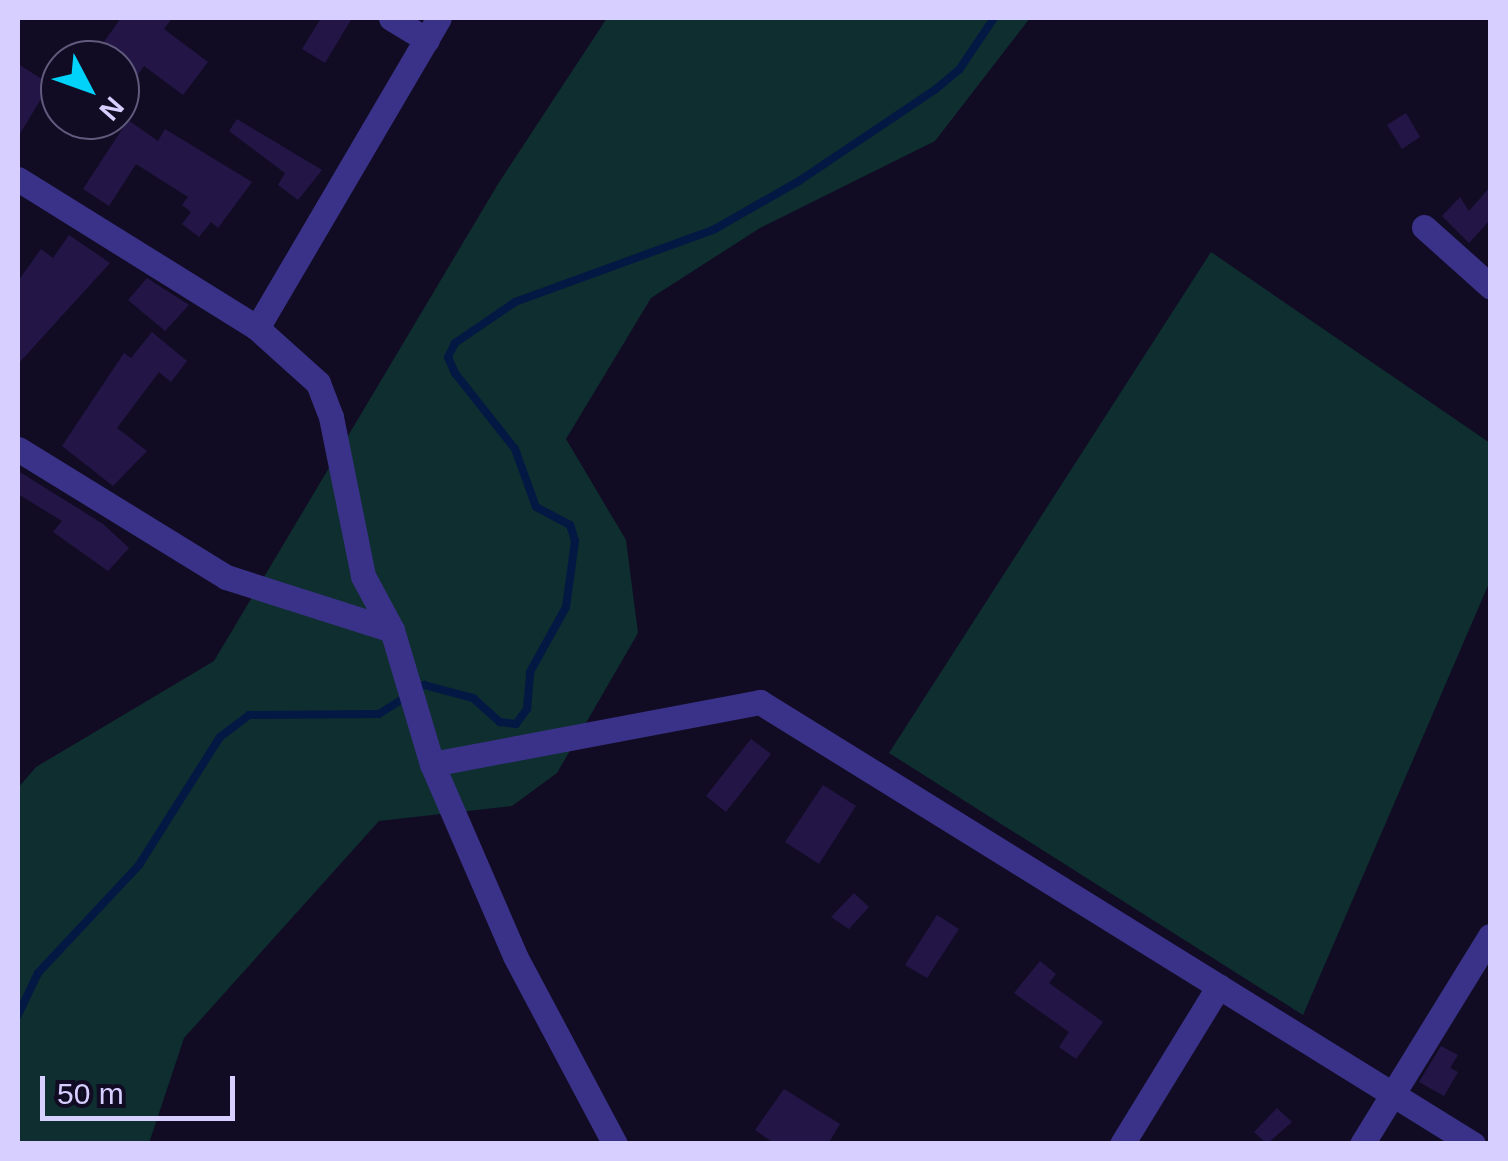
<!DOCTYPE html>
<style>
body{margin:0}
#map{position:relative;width:1508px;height:1161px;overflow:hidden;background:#110c24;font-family:Arial,sans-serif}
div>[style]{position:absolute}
.green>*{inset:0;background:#0e2e2f}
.stream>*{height:8px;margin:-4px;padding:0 4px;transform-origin:4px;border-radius:4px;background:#041844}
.building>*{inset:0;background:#231647}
.minor>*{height:25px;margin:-12.5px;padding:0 12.5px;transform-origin:12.5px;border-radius:12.5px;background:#3a3288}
span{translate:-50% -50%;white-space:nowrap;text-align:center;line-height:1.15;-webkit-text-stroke:8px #110c24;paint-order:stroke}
.frame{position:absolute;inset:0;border:20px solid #d7cfff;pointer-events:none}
.north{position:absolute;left:40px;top:40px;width:100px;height:100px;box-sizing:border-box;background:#110c24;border:2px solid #605a7c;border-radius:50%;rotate:131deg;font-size:28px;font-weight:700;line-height:40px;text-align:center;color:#d7cfff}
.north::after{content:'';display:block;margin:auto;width:35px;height:45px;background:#00d2fa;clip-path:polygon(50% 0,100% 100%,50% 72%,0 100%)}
.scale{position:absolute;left:40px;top:1076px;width:195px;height:45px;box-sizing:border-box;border:5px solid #d7cfff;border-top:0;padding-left:12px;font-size:30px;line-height:35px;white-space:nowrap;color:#d7cfff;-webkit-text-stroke:8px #110c24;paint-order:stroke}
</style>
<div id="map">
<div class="green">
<i style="clip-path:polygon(607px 18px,1030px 18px,935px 141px,760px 228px,651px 298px,566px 439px,626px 540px,638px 633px,557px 773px,512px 806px,379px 821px,184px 1038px,149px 1143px,18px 1144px,18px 788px,36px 767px,214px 661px,498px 184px)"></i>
<i style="clip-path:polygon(1211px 252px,1490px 443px,1490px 581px,1303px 1015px,889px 753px)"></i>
</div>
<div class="stream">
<i style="left:18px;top:1015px;width:47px;rotate:-64.5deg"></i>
<i style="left:38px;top:973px;width:148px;rotate:-46.9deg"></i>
<i style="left:139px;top:865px;width:151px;rotate:-57.7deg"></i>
<i style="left:220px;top:737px;width:36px;rotate:-37deg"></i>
<i style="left:249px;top:715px;width:130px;rotate:-0.4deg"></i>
<i style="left:379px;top:714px;width:54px;rotate:-32.8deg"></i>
<i style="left:424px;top:685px;width:51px;rotate:14.9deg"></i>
<i style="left:473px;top:698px;width:36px;rotate:42deg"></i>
<i style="left:500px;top:722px;width:16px;rotate:7deg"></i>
<i style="left:516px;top:724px;width:19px;rotate:-54deg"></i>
<i style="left:527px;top:709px;width:37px;rotate:-85deg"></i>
<i style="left:530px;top:672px;width:74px;rotate:-61deg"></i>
<i style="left:566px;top:607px;width:67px;rotate:-82.2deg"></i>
<i style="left:575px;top:541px;width:17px;rotate:-107deg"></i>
<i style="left:570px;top:525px;width:38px;rotate:-152deg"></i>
<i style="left:536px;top:507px;width:62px;rotate:-109.9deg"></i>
<i style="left:515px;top:449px;width:97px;rotate:-128.3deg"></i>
<i style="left:455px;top:373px;width:17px;rotate:-114deg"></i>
<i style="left:448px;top:357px;width:16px;rotate:-63deg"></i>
<i style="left:455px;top:343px;width:73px;rotate:-34.3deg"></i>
<i style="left:515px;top:302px;width:211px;rotate:-20deg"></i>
<i style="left:713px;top:230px;width:99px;rotate:-29.7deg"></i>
<i style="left:799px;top:181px;width:165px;rotate:-33.9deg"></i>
<i style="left:936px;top:89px;width:30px;rotate:-40deg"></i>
<i style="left:959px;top:70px;width:63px;rotate:-56.1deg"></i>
</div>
<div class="building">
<i style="clip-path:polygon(121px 18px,172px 18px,164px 29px,208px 62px,183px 95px,144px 66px,120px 100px,120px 60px,91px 60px)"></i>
<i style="clip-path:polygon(321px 18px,352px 18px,325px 63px,302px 49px)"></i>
<i style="clip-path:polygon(18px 64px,50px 84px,18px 137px)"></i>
<i style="clip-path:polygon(1406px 113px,1420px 137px,1402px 149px,1387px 125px)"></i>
<i style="clip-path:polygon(237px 119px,322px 170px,298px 200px,278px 185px,285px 173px,229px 131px)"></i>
<i style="clip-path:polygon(128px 120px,158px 141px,165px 129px,252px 182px,218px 228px,211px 222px,199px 237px,182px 224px,191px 212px,182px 205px,188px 197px,136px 164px,109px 206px,83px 189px)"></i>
<i style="clip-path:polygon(1490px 187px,1490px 220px,1469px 243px,1442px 216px,1460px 197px,1469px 211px)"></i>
<i style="clip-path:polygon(69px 235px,110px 263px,18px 364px,18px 281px,41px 249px,53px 258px)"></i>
<i style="clip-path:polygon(147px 278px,189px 305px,165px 331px,128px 300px)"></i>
<i style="clip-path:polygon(152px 332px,187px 361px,171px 382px,159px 372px,117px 428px,147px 451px,113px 486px,62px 446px,124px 353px,131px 358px)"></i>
<i style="clip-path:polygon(18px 471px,103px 524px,129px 548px,108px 571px,53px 532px,62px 521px,18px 494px)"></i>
<i style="clip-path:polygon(751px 739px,771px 754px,726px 812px,706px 796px)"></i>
<i style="clip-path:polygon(823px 785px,856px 806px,819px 864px,785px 842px)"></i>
<i style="clip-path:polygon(854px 893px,869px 907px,849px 929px,831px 917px)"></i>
<i style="clip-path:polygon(937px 915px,959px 929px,927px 978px,905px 965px)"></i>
<i style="clip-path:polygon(1040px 961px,1056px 974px,1049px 983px,1103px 1022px,1076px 1059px,1059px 1047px,1069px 1032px,1014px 993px)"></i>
<i style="clip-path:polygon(1441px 1046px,1458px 1055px,1450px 1068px,1458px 1072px,1444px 1096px,1419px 1082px)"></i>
<i style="clip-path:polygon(784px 1089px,840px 1124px,828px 1144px,775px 1144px,755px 1130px)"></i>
<i style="clip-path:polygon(1277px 1108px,1292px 1122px,1267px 1144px,1254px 1132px)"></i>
</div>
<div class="minor">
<i style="left:391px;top:18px;width:42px;rotate:31.4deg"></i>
<i style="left:18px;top:179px;width:282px;rotate:31.9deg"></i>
<i style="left:257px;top:328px;width:82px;rotate:42deg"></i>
<i style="left:318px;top:383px;width:36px;rotate:69deg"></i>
<i style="left:331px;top:417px;width:162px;rotate:78.6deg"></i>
<i style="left:363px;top:576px;width:61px;rotate:61.8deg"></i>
<i style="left:392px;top:630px;width:140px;rotate:73.4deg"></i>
<i style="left:432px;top:764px;width:209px;rotate:66.6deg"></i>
<i style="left:515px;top:956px;width:213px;rotate:62deg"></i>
<i style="left:1424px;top:227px;width:89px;rotate:41.8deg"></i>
<i style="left:257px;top:328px;width:359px;rotate:-59.6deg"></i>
<i style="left:18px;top:449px;width:244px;rotate:31.6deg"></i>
<i style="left:226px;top:577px;width:174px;rotate:17.7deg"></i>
<i style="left:432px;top:764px;width:334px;rotate:-10.7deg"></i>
<i style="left:760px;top:702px;width:839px;rotate:31.8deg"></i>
<i style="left:1122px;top:1144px;width:185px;rotate:-58.5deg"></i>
<i style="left:1362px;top:1144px;width:244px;rotate:-58.4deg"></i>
</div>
<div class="frame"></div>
<div class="north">N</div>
<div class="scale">50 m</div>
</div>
